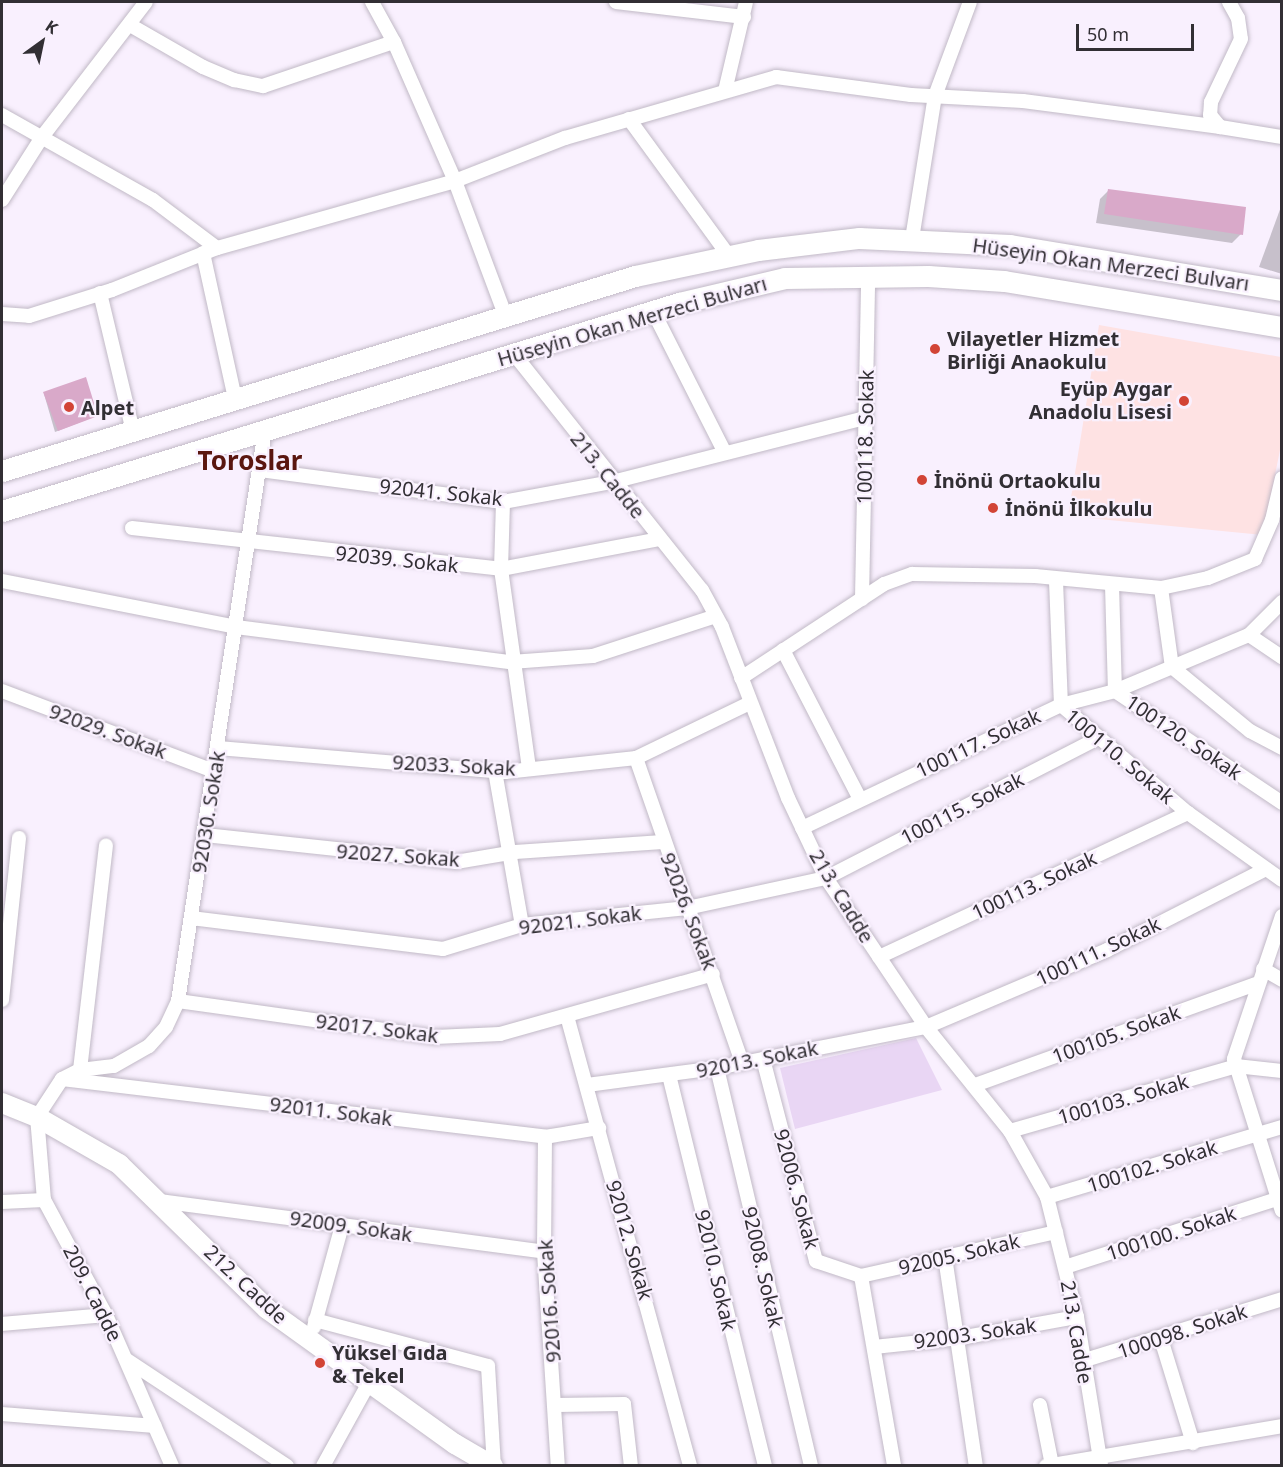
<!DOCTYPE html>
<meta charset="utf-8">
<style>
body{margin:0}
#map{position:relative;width:1283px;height:1467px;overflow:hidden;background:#f9f0fe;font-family:"Noto Sans",sans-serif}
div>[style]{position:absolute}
.education>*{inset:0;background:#fee2e3}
.green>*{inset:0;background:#e9d6f4}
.shadow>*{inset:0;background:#0003}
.building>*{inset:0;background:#d9a9c9}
.roads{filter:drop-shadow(0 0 2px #c1b9c6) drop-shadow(0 0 2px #c1b9c6)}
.street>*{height:14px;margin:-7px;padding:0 7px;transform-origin:7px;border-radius:7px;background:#fff}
.secondary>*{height:20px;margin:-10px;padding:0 10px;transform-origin:10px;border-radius:10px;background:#fff}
.primary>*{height:21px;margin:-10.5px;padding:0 10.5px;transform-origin:10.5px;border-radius:10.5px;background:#fff}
.dots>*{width:16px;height:16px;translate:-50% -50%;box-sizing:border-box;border:3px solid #f9f0fe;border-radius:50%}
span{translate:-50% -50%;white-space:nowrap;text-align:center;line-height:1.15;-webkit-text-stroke:4.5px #f9f0fe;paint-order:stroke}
.street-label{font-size:20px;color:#322f34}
.poi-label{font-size:20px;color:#322f34;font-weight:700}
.left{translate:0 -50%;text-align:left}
.right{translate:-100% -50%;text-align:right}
.district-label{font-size:26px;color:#5a160f;font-weight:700}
.frame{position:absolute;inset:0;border:3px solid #322f34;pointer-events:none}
.north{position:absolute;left:12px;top:12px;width:60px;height:60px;-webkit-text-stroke:4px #f9f0fe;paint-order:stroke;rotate:33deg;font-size:16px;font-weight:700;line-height:24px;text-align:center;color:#322f34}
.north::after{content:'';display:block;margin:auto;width:21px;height:27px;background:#322f34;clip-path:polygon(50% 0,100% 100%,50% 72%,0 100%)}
.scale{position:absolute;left:1076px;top:24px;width:118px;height:27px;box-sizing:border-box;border:3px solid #322f34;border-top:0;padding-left:8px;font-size:18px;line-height:21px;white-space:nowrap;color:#322f34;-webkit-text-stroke:4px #f9f0fe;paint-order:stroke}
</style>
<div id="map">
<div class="education">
<i style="clip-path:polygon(1099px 325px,1281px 357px,1281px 445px,1263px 535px,1068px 516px)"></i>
</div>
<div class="green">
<i style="clip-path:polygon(916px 1038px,942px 1090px,795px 1129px,780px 1068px)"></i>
</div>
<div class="shadow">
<i style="clip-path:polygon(1109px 190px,1241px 234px,1232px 243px,1096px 223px,1100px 199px)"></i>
<i style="clip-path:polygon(1282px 204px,1282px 274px,1259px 267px)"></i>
<i style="clip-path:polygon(44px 394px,96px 416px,55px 432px)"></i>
</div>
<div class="building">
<i style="clip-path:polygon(1108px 189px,1246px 207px,1243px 235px,1104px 214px)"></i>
<i style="clip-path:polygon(86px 377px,98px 416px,58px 431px,43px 392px)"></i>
</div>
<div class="roads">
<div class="street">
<i style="left:372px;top:2px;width:46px;rotate:61.2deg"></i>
<i style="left:394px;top:42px;width:152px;rotate:66.3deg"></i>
<i style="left:455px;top:181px;width:143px;rotate:69.5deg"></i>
<i style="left:616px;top:2px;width:129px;rotate:6.7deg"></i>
<i style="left:1229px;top:2px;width:18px;rotate:61deg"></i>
<i style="left:1238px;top:18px;width:21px;rotate:82deg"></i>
<i style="left:1241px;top:39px;width:70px;rotate:115.5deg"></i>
<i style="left:1211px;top:102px;width:13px;rotate:94deg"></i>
<i style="left:1210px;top:115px;width:16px;rotate:50deg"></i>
<i style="left:1220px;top:127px;width:63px;rotate:9.2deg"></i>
<i style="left:130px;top:25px;width:84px;rotate:29.9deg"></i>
<i style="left:203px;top:67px;width:34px;rotate:23deg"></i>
<i style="left:234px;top:80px;width:30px;rotate:12deg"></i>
<i style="left:263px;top:86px;width:138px;rotate:-18.6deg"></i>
<i style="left:725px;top:91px;width:91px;rotate:-76.7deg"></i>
<i style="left:2px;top:115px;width:173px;rotate:29.4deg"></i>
<i style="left:153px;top:200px;width:80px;rotate:36.9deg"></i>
<i style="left:629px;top:119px;width:170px;rotate:53.9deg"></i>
<i style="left:2px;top:200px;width:75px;rotate:-57.6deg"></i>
<i style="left:42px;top:137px;width:170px;rotate:-52.4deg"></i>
<i style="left:912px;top:239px;width:145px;rotate:-80.9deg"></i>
<i style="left:935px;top:96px;width:100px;rotate:-69.6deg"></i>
<i style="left:203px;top:253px;width:149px;rotate:77.6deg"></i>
<i style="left:100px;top:293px;width:142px;rotate:76.6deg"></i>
<i style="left:653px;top:311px;width:159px;rotate:63.1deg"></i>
<i style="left:2px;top:314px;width:27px;rotate:4deg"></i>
<i style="left:29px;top:316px;width:87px;rotate:-17.4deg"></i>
<i style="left:112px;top:290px;width:113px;rotate:-21.8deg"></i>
<i style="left:217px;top:248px;width:247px;rotate:-15.7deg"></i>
<i style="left:455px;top:181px;width:118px;rotate:-21.4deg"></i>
<i style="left:565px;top:138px;width:220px;rotate:-16.1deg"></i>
<i style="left:776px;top:77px;width:136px;rotate:7.6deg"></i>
<i style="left:911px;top:95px;width:112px;rotate:3.1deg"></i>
<i style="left:1023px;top:101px;width:199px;rotate:7.5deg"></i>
<i style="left:514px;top:354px;width:302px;rotate:51.5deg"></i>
<i style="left:702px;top:590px;width:42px;rotate:61.6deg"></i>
<i style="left:722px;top:627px;width:183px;rotate:68.9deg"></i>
<i style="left:788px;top:798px;width:89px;rotate:64.6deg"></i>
<i style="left:826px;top:878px;width:179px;rotate:56.1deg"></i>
<i style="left:926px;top:1027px;width:134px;rotate:51.1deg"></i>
<i style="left:1010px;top:1131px;width:76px;rotate:60.7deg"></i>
<i style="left:1047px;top:1197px;width:124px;rotate:76deg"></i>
<i style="left:1077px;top:1317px;width:151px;rotate:80.8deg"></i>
<i style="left:260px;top:470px;width:245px;rotate:7.5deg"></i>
<i style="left:503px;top:502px;width:111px;rotate:-10.4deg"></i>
<i style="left:612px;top:482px;width:261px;rotate:-14.2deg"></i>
<i style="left:503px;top:502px;width:67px;rotate:91.7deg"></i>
<i style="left:501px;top:569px;width:201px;rotate:82deg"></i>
<i style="left:132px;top:528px;width:371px;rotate:6.3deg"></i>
<i style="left:501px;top:569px;width:162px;rotate:-10.7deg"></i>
<i style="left:2px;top:581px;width:238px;rotate:11.1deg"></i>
<i style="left:236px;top:627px;width:277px;rotate:7.3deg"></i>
<i style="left:511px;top:662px;width:82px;rotate:-4.2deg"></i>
<i style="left:593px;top:656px;width:129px;rotate:-18deg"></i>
<i style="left:1056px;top:581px;width:124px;rotate:87.7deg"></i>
<i style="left:1061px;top:705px;width:167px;rotate:40.4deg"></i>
<i style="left:1188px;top:813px;width:115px;rotate:35.5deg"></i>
<i style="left:1112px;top:585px;width:106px;rotate:88.4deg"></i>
<i style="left:1115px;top:691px;width:201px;rotate:33.8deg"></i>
<i style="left:1161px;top:588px;width:80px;rotate:82.1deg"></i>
<i style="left:1172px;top:667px;width:101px;rotate:39.4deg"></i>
<i style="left:1250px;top:731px;width:36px;rotate:28deg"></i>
<i style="left:862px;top:599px;width:324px;rotate:-88.9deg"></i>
<i style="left:1249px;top:635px;width:40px;rotate:34deg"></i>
<i style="left:783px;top:650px;width:168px;rotate:62.7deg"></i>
<i style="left:741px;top:678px;width:171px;rotate:-33.3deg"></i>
<i style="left:884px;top:584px;width:30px;rotate:-20deg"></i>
<i style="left:912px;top:574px;width:123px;rotate:0.9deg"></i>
<i style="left:1035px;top:576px;width:127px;rotate:5.4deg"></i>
<i style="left:1161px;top:588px;width:48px;rotate:-12deg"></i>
<i style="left:1208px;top:578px;width:51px;rotate:-22deg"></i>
<i style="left:1255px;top:559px;width:43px;rotate:-66.4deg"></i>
<i style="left:1272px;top:520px;width:43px;rotate:-76.6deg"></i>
<i style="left:2px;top:691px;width:227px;rotate:20.7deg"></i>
<i style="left:218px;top:748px;width:288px;rotate:4.8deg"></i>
<i style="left:505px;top:772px;width:132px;rotate:-6.1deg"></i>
<i style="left:636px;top:758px;width:127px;rotate:-25.8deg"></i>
<i style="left:636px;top:758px;width:323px;rotate:70.8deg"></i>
<i style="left:495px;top:771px;width:156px;rotate:80.1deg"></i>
<i style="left:802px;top:828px;width:287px;rotate:-25.4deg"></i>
<i style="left:1061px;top:705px;width:56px;rotate:-14.5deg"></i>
<i style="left:1115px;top:691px;width:145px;rotate:-22.7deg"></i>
<i style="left:1249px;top:635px;width:47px;rotate:-45deg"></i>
<i style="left:205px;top:835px;width:252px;rotate:6.1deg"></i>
<i style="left:456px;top:862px;width:60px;rotate:-9.6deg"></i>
<i style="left:515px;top:852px;width:148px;rotate:-3.9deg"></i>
<i style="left:1282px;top:916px;width:151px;rotate:108.6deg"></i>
<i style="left:1234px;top:1059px;width:159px;rotate:72.5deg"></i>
<i style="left:191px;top:918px;width:254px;rotate:7deg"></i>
<i style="left:443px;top:949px;width:83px;rotate:-16.9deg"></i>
<i style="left:522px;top:925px;width:166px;rotate:-5.9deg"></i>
<i style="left:687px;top:908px;width:142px;rotate:-12.2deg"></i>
<i style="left:826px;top:878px;width:306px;rotate:-27.2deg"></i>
<i style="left:879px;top:957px;width:341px;rotate:-25deg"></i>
<i style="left:1263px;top:969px;width:22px;rotate:30deg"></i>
<i style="left:2px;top:1000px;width:163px;rotate:-84deg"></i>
<i style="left:178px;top:1001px;width:260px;rotate:8deg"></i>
<i style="left:435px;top:1037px;width:65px;rotate:-2.6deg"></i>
<i style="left:500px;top:1034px;width:221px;rotate:-15.7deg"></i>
<i style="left:567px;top:1016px;width:467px;rotate:74.7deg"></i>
<i style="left:763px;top:1059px;width:209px;rotate:75.3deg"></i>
<i style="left:816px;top:1261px;width:47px;rotate:18.4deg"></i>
<i style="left:717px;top:1068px;width:409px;rotate:76.7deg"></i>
<i style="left:80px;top:1070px;width:226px;rotate:-83.4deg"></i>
<i style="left:669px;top:1075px;width:403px;rotate:76.2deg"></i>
<i style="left:62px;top:1079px;width:486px;rotate:6.8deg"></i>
<i style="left:545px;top:1137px;width:55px;rotate:-9.5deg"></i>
<i style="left:587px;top:1085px;width:131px;rotate:-7.5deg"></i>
<i style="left:717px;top:1068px;width:213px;rotate:-11.1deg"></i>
<i style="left:926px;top:1027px;width:197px;rotate:-23deg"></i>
<i style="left:1107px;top:950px;width:178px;rotate:-27deg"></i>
<i style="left:975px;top:1085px;width:301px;rotate:-19.8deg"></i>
<i style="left:1010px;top:1131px;width:235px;rotate:-16deg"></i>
<i style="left:1236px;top:1066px;width:46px;rotate:6.2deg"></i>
<i style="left:545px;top:1137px;width:115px;rotate:90.5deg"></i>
<i style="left:544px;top:1252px;width:214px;rotate:86.3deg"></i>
<i style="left:1047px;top:1197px;width:245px;rotate:-16.6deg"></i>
<i style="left:159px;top:1201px;width:388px;rotate:7.5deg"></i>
<i style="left:2px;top:1202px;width:42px;rotate:-2.7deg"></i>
<i style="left:945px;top:1257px;width:211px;rotate:81.6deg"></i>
<i style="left:1065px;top:1267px;width:223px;rotate:-17.8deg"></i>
<i style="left:861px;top:1276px;width:200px;rotate:-12.7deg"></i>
<i style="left:861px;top:1276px;width:193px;rotate:80.1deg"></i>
<i style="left:315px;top:1320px;width:179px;rotate:14.9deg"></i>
<i style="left:488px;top:1366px;width:100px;rotate:86.6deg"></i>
<i style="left:2px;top:1324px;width:104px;rotate:-4.9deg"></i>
<i style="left:314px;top:1327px;width:106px;rotate:-74.6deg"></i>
<i style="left:1161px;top:1339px;width:109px;rotate:72.9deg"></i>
<i style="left:874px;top:1347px;width:86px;rotate:-6deg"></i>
<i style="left:960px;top:1338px;width:119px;rotate:-10.2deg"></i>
<i style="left:127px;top:1360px;width:192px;rotate:33.5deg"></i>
<i style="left:1082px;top:1361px;width:209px;rotate:-17.2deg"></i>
<i style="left:556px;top:1405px;width:68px;rotate:-0.8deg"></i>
<i style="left:624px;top:1404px;width:62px;rotate:83.6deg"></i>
<i style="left:1040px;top:1405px;width:61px;rotate:78.7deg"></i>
<i style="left:2px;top:1414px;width:153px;rotate:4.5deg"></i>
<i style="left:172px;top:1466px;width:165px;rotate:-113.6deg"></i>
<i style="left:106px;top:1315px;width:131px;rotate:-118.3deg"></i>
<i style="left:44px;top:1200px;width:83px;rotate:-94.8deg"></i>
<i style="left:37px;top:1117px;width:45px;rotate:-56.7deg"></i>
<i style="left:62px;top:1079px;width:20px;rotate:-27deg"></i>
<i style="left:80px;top:1070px;width:34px;rotate:-7deg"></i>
<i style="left:114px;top:1066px;width:40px;rotate:-29.7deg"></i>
<i style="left:149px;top:1046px;width:25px;rotate:-48deg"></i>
<i style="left:166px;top:1027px;width:29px;rotate:-65deg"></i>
<i style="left:178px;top:1001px;width:578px;rotate:-81.34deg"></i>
<i style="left:323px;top:1466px;width:97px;rotate:-61.1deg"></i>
<i style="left:1046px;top:1466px;width:239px;rotate:-9.6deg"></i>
</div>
<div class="secondary">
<i style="left:2px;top:1103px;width:38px;rotate:22deg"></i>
<i style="left:37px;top:1117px;width:95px;rotate:29.8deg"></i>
<i style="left:119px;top:1164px;width:207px;rotate:44.4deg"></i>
<i style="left:267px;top:1309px;width:231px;rotate:35.7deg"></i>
<i style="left:455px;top:1444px;width:44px;rotate:30.1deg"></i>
</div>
<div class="primary">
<i style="left:2px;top:471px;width:662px;rotate:-17.12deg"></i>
<i style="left:635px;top:276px;width:126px;rotate:-11.9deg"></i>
<i style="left:758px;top:250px;width:102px;rotate:-6.8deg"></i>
<i style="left:859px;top:238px;width:151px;rotate:2.7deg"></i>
<i style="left:1010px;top:245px;width:276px;rotate:9.4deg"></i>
<i style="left:2px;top:511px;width:708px;rotate:-17.08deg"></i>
<i style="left:679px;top:303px;width:109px;rotate:-13.3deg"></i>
<i style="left:785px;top:278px;width:143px;rotate:-0.8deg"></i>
<i style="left:928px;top:276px;width:76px;rotate:3.8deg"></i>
<i style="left:1004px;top:281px;width:282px;rotate:9.4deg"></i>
</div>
</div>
<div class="dots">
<i style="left:935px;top:349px;background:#d24436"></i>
<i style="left:1184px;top:401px;background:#d24436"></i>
<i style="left:69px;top:407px;background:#d24436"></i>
<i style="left:922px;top:480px;background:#d24436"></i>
<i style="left:993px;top:508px;background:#d24436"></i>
<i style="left:320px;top:1363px;background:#d24436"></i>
</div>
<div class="street-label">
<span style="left:1111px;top:264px;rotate:8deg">Hüseyin Okan Merzeci Bulvarı</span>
<span style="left:632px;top:321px;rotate:-16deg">Hüseyin Okan Merzeci Bulvarı</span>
<span style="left:865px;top:437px;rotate:-89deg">100118. Sokak</span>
<span style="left:608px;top:475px;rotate:51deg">213. Cadde</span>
<span style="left:441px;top:492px;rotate:6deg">92041. Sokak</span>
<span style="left:397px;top:559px;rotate:6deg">92039. Sokak</span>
<span style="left:108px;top:731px;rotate:20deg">92029. Sokak</span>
<span style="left:1184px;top:737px;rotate:34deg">100120. Sokak</span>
<span style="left:978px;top:743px;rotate:-25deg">100117. Sokak</span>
<span style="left:1120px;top:756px;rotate:40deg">100110. Sokak</span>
<span style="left:454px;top:765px;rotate:3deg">92033. Sokak</span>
<span style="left:962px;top:808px;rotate:-27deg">100115. Sokak</span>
<span style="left:208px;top:812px;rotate:-81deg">92030. Sokak</span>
<span style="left:398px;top:855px;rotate:4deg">92027. Sokak</span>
<span style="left:1034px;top:885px;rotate:-25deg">100113. Sokak</span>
<span style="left:842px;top:896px;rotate:59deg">213. Cadde</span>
<span style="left:689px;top:911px;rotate:69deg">92026. Sokak</span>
<span style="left:580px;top:920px;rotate:-7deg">92021. Sokak</span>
<span style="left:1098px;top:951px;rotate:-25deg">100111. Sokak</span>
<span style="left:377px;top:1028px;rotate:7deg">92017. Sokak</span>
<span style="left:1116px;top:1034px;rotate:-20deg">100105. Sokak</span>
<span style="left:757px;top:1059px;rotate:-11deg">92013. Sokak</span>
<span style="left:1123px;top:1099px;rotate:-16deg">100103. Sokak</span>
<span style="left:331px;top:1111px;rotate:7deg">92011. Sokak</span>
<span style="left:1152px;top:1166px;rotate:-17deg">100102. Sokak</span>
<span style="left:797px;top:1189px;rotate:75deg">92006. Sokak</span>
<span style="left:351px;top:1226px;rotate:8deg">92009. Sokak</span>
<span style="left:1171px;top:1233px;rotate:-18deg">100100. Sokak</span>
<span style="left:630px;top:1240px;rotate:74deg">92012. Sokak</span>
<span style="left:959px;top:1254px;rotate:-13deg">92005. Sokak</span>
<span style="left:763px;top:1267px;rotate:77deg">92008. Sokak</span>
<span style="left:716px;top:1270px;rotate:77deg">92010. Sokak</span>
<span style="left:246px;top:1284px;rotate:43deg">212. Cadde</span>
<span style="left:93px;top:1293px;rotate:63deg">209. Cadde</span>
<span style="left:549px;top:1301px;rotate:-94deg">92016. Sokak</span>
<span style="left:1182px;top:1331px;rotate:-18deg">100098. Sokak</span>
<span style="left:1077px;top:1332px;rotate:80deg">213. Cadde</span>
<span style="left:975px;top:1333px;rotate:-8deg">92003. Sokak</span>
</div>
<div class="poi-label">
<span class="left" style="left:947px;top:350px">Vilayetler Hizmet<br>Birliği Anaokulu</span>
<span class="right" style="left:1172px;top:400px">Eyüp Aygar<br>Anadolu Lisesi</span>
<span class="left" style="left:81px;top:407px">Alpet</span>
<span class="left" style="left:934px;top:480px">İnönü Ortaokulu</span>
<span class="left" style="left:1005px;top:508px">İnönü İlkokulu</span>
<span class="left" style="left:332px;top:1364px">Yüksel Gıda<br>&amp; Tekel</span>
</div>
<div class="district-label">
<span style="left:250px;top:461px">Toroslar</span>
</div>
<div class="frame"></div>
<div class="north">K</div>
<div class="scale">50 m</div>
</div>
